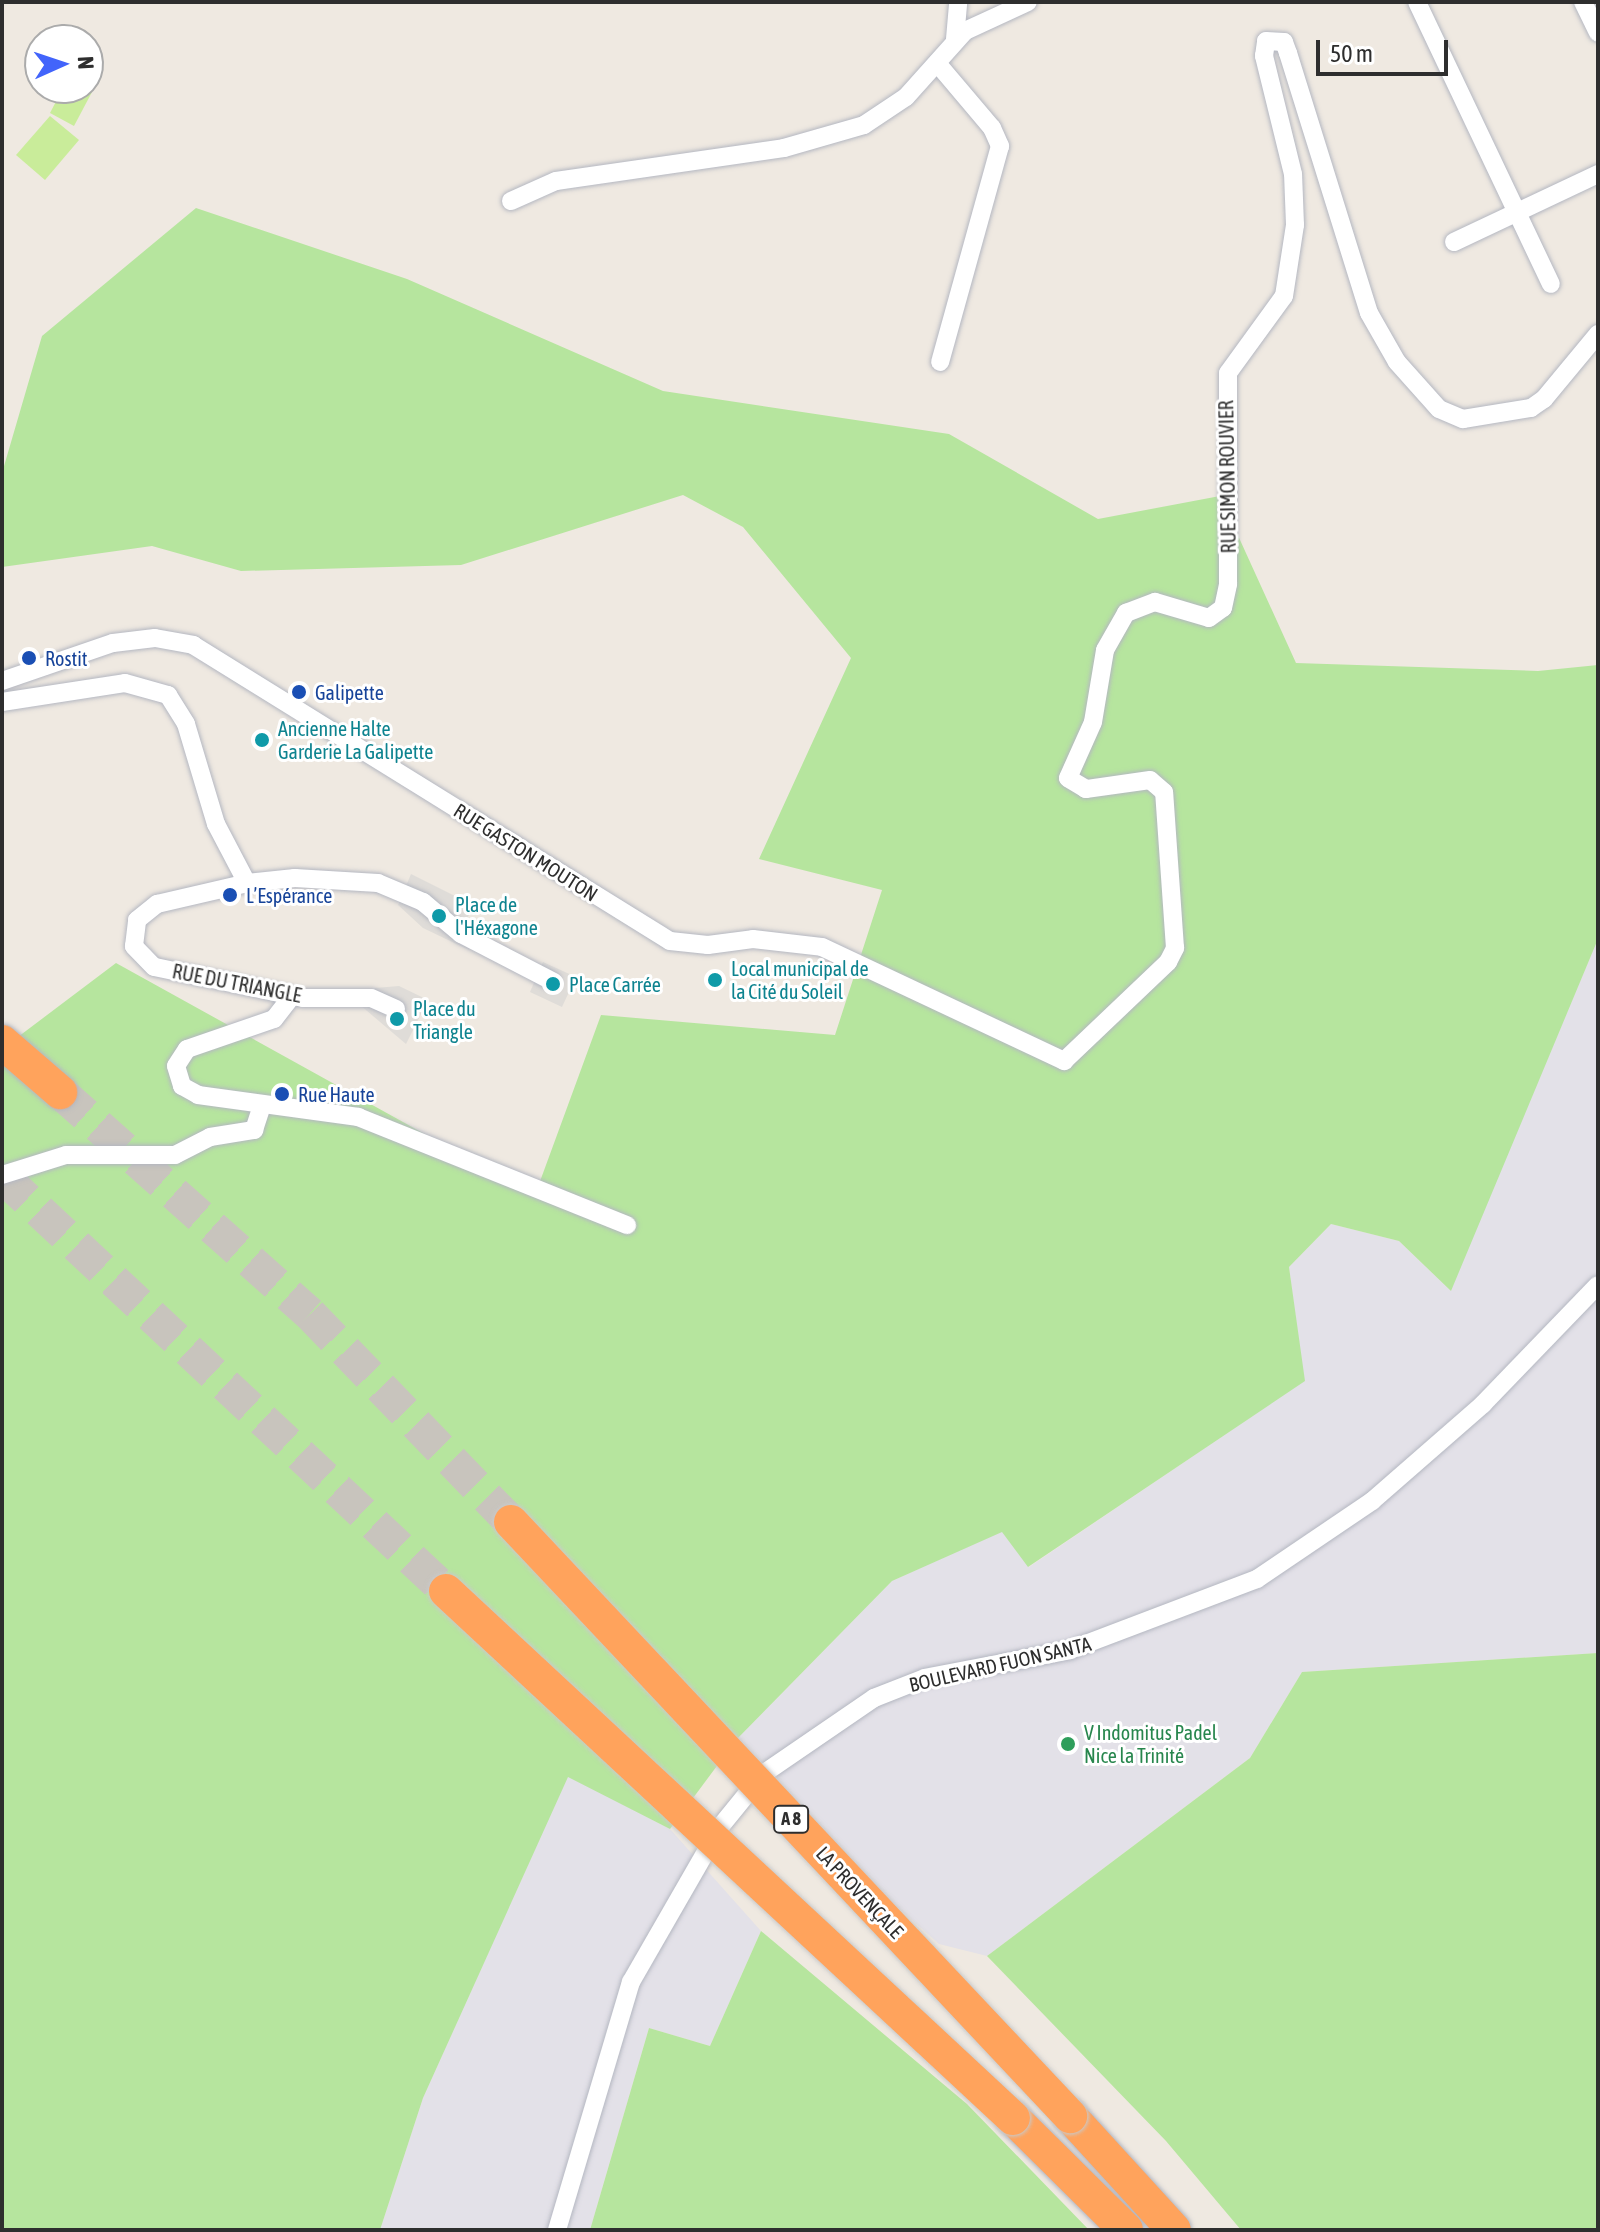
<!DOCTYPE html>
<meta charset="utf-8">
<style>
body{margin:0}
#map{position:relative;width:1600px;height:2232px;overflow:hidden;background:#efe9e1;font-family:"Asap Condensed",sans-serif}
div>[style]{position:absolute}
.industrial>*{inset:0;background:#e3e1e8}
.green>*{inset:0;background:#b6e59e}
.pitch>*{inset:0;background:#c9ec9a}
.plaza>*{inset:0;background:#dfdcd8}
.motorway-tunnel>*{height:34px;margin-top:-17px;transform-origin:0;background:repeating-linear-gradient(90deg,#c8c4bd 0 34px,transparent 0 51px)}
.roads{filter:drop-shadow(0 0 2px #b4b7c1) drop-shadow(0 0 2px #b4b7c1)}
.minor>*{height:18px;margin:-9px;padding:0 9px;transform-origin:9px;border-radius:9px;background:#fff}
.motorway>*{height:34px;margin:-17px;padding:0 17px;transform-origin:17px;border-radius:17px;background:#ffa35c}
.bridges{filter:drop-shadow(0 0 2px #c9c9c9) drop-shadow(0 0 2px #c9c9c9)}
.motorway-bridge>*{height:34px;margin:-17px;padding:0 17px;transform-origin:17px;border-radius:17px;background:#ffa35c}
.dots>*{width:22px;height:22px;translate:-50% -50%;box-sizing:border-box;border:4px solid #fff;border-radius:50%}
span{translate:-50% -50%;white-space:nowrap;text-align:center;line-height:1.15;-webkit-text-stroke:6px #fff;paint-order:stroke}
.shield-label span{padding:2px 6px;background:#fff;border:2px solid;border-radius:6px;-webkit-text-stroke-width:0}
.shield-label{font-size:18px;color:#2e2e2e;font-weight:700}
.street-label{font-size:20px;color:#2e2e2e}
.transit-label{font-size:20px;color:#164399}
.left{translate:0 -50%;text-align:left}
.culture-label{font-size:20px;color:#0d838f}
.leisure-label{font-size:20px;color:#27864d}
.frame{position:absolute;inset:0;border:4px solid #2e2e2e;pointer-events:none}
.north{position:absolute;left:24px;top:24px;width:80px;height:80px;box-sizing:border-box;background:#fff;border:2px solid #ababab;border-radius:50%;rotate:87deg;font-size:22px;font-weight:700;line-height:32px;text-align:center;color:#2e2e2e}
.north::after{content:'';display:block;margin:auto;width:28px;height:36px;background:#4264fb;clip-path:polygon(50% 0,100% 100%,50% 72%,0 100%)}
.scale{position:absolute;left:1316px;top:40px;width:132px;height:36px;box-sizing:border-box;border:4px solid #2e2e2e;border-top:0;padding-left:10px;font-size:24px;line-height:28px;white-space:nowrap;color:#2e2e2e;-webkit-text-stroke:6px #fff;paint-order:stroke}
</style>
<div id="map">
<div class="industrial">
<i style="clip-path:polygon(1598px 939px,1598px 1653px,1302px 1672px,1250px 1758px,987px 1956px,939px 1944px,838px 1854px,737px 1739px,892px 1581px,1002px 1531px,1029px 1567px,1304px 1381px,1289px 1267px,1331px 1224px,1399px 1241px,1450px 1290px)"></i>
<i style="clip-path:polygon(568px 1776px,670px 1829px,761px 1931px,710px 2046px,649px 2028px,590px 2230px,380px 2230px,423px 2098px)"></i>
</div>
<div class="green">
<i style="clip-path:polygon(196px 208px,407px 279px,663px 391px,949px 434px,1098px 519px,1220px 496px,1296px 663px,1538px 671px,1598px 665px,1598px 939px,1451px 1291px,1399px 1241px,1331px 1224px,1289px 1267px,1305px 1381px,1028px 1567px,1002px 1532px,892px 1581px,737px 1739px,670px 1829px,568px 1777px,423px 2098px,380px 2230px,2px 2230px,2px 1049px,116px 963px,535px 1195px,601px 1015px,835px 1035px,882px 890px,759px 859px,851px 658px,743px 527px,683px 495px,461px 565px,241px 571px,152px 546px,2px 567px,2px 473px,42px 336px)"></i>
<i style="clip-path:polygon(1598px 1653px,1598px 2230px,1241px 2230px,1166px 2141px,987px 1956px,1250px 1758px,1302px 1672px)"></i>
<i style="clip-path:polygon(761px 1931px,967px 2104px,1089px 2230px,590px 2230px,649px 2028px,710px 2046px)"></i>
</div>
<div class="pitch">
<i style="clip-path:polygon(63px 88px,92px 92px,74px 126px,50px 113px)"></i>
<i style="clip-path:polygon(50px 116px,79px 140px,45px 180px,16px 155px)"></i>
</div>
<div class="plaza">
<i style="clip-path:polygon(411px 874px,473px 905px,463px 929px,475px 935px,469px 950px,423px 928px,398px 905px)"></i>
<i style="clip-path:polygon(543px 962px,576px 977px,562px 1007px,530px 992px)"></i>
<i style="clip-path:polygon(399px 986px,428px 1000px,406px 1044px,360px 1005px,375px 988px)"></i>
</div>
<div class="motorway-tunnel">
<i style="left:60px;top:1092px;width:334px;rotate:41.6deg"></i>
<i style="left:310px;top:1314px;width:289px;rotate:46deg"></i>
<i style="left:2px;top:1176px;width:608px;rotate:43.07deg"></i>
</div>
<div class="roads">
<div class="minor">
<i style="left:1417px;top:2px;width:312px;rotate:64.6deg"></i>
<i style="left:1583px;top:2px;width:34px;rotate:64deg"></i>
<i style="left:955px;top:39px;width:37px;rotate:-85deg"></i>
<i style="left:937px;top:63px;width:85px;rotate:49.8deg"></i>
<i style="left:992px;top:128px;width:20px;rotate:66deg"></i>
<i style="left:1000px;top:146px;width:224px;rotate:105.5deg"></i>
<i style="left:511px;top:201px;width:49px;rotate:-24deg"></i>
<i style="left:556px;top:181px;width:230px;rotate:-8.2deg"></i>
<i style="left:784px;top:148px;width:83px;rotate:-16deg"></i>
<i style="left:864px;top:125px;width:50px;rotate:-33.7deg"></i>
<i style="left:906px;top:97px;width:89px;rotate:-48.2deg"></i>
<i style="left:965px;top:31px;width:69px;rotate:-24.7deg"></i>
<i style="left:1454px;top:242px;width:159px;rotate:-25.3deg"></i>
<i style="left:2px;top:681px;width:117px;rotate:-18.9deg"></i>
<i style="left:113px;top:643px;width:42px;rotate:-6.8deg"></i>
<i style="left:155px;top:638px;width:39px;rotate:10deg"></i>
<i style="left:193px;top:645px;width:561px;rotate:31.82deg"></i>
<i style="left:670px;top:941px;width:38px;rotate:6deg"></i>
<i style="left:708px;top:945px;width:45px;rotate:-7.6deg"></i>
<i style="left:753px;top:939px;width:69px;rotate:6.6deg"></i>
<i style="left:822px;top:947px;width:268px;rotate:25.2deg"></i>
<i style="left:1064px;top:1061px;width:144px;rotate:-43.6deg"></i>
<i style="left:1168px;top:962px;width:16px;rotate:-63deg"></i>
<i style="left:1175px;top:948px;width:156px;rotate:-94deg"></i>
<i style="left:1164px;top:792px;width:18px;rotate:-139deg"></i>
<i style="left:1150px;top:780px;width:65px;rotate:172deg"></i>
<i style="left:1086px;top:789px;width:21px;rotate:-149deg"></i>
<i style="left:1068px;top:778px;width:61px;rotate:-65.9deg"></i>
<i style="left:1093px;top:722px;width:73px;rotate:-80.5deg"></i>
<i style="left:1105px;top:650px;width:43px;rotate:-60.4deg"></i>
<i style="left:1126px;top:613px;width:31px;rotate:-21deg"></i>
<i style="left:1155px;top:602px;width:56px;rotate:16.5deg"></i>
<i style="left:1209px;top:618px;width:17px;rotate:-36deg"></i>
<i style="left:1223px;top:608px;width:25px;rotate:-78deg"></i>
<i style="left:1228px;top:584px;width:211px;rotate:-90deg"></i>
<i style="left:1228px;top:373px;width:95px;rotate:-54deg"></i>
<i style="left:1284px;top:296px;width:72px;rotate:-81.2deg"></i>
<i style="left:1295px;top:225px;width:51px;rotate:-92.2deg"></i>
<i style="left:1293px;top:174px;width:122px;rotate:-103.8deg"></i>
<i style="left:1264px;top:56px;width:15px;rotate:-82deg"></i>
<i style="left:1266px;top:41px;width:18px;rotate:3deg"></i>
<i style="left:1284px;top:42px;width:12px;rotate:70deg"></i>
<i style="left:1288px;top:53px;width:272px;rotate:72.7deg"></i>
<i style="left:1369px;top:313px;width:56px;rotate:60.3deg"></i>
<i style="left:1397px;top:362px;width:63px;rotate:48.2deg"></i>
<i style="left:1439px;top:409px;width:26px;rotate:23deg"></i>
<i style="left:1463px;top:419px;width:69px;rotate:-9.2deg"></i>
<i style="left:1531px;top:408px;width:16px;rotate:-35deg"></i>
<i style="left:1544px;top:399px;width:85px;rotate:-50.3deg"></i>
<i style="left:2px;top:702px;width:124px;rotate:-8.8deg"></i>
<i style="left:125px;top:683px;width:45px;rotate:15.6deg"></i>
<i style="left:168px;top:695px;width:34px;rotate:58deg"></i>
<i style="left:186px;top:724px;width:104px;rotate:73.3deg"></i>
<i style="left:216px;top:824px;width:67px;rotate:62.3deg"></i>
<i style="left:292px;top:996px;width:29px;rotate:128deg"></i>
<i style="left:274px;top:1019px;width:92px;rotate:161deg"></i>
<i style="left:187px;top:1049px;width:20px;rotate:123deg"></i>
<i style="left:176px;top:1066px;width:21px;rotate:73deg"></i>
<i style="left:182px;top:1086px;width:18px;rotate:29deg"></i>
<i style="left:198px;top:1095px;width:162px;rotate:7.8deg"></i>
<i style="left:358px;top:1117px;width:290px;rotate:21.9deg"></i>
<i style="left:396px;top:1009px;width:27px;rotate:-156deg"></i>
<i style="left:371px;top:998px;width:68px;rotate:180deg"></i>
<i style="left:303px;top:998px;width:152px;rotate:-168.2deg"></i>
<i style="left:154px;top:967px;width:29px;rotate:-134deg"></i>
<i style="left:134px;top:946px;width:26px;rotate:-83deg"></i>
<i style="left:137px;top:920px;width:26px;rotate:-39deg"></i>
<i style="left:157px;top:904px;width:92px;rotate:-13.1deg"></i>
<i style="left:247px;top:883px;width:48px;rotate:-5.9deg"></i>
<i style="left:295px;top:878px;width:83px;rotate:3.4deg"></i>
<i style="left:378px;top:883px;width:49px;rotate:22.9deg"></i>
<i style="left:423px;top:902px;width:50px;rotate:40.1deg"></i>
<i style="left:461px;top:934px;width:102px;rotate:27.3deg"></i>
<i style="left:2px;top:1175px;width:67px;rotate:-17.4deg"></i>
<i style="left:66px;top:1155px;width:109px"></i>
<i style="left:175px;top:1155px;width:39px;rotate:-27deg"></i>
<i style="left:210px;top:1137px;width:45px;rotate:-9deg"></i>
<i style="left:254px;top:1130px;width:25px;rotate:-72deg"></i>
<i style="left:557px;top:2230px;width:259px;rotate:-73.4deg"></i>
<i style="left:631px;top:1982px;width:179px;rotate:-60.1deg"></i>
<i style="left:720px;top:1827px;width:68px;rotate:-50.9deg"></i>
<i style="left:763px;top:1774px;width:135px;rotate:-34.4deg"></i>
<i style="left:874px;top:1698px;width:55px;rotate:-21.4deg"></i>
<i style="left:925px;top:1678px;width:148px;rotate:-10.9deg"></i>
<i style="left:1070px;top:1650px;width:200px;rotate:-20.8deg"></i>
<i style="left:1257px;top:1579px;width:139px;rotate:-34.1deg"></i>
<i style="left:1372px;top:1501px;width:147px;rotate:-41.1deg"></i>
<i style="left:1483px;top:1404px;width:165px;rotate:-46deg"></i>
</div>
<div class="motorway">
<i style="left:2px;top:1042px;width:77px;rotate:40.8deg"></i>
<i style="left:1070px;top:2116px;width:154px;rotate:47.6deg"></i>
<i style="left:1013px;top:2118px;width:159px;rotate:44.7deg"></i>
</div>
</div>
<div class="bridges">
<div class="motorway-bridge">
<i style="left:511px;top:1522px;width:816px;rotate:46.74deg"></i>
<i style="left:446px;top:1591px;width:774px;rotate:42.91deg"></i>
</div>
</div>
<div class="dots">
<i style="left:29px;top:658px;background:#1a4fb4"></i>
<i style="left:299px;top:692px;background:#1a4fb4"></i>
<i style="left:262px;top:740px;background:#0f9aa8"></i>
<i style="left:230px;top:895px;background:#1a4fb4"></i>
<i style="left:439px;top:916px;background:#0f9aa8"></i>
<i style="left:715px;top:980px;background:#0f9aa8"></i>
<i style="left:553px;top:984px;background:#0f9aa8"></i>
<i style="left:397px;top:1019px;background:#0f9aa8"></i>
<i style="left:282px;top:1094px;background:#1a4fb4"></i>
<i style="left:1068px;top:1744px;background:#2e9e5b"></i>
</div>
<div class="shield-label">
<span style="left:791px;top:1819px">A 8</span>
</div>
<div class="street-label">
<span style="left:1227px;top:477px;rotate:-91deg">RUE SIMON ROUVIER</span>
<span style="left:526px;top:852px;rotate:32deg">RUE GASTON MOUTON</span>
<span style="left:237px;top:983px;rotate:11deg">RUE DU TRIANGLE</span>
<span style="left:1000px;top:1664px;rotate:-13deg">BOULEVARD FUON SANTA</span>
<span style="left:860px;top:1892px;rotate:47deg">LA PROVENÇALE</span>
</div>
<div class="transit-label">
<span class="left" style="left:45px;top:658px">Rostit</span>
<span class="left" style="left:315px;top:692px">Galipette</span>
<span class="left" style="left:246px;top:895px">L’Espérance</span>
<span class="left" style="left:298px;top:1094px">Rue Haute</span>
</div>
<div class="culture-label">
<span class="left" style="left:278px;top:740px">Ancienne Halte<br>Garderie La Galipette</span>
<span class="left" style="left:455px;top:916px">Place de<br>l'Héxagone</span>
<span class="left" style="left:731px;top:980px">Local municipal de<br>la Cité du Soleil</span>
<span class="left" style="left:569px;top:984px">Place Carrée</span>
<span class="left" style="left:413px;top:1020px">Place du<br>Triangle</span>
</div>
<div class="leisure-label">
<span class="left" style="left:1084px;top:1744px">V Indomitus Padel<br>Nice la Trinité</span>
</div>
<div class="frame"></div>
<div class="north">N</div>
<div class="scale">50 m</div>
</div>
